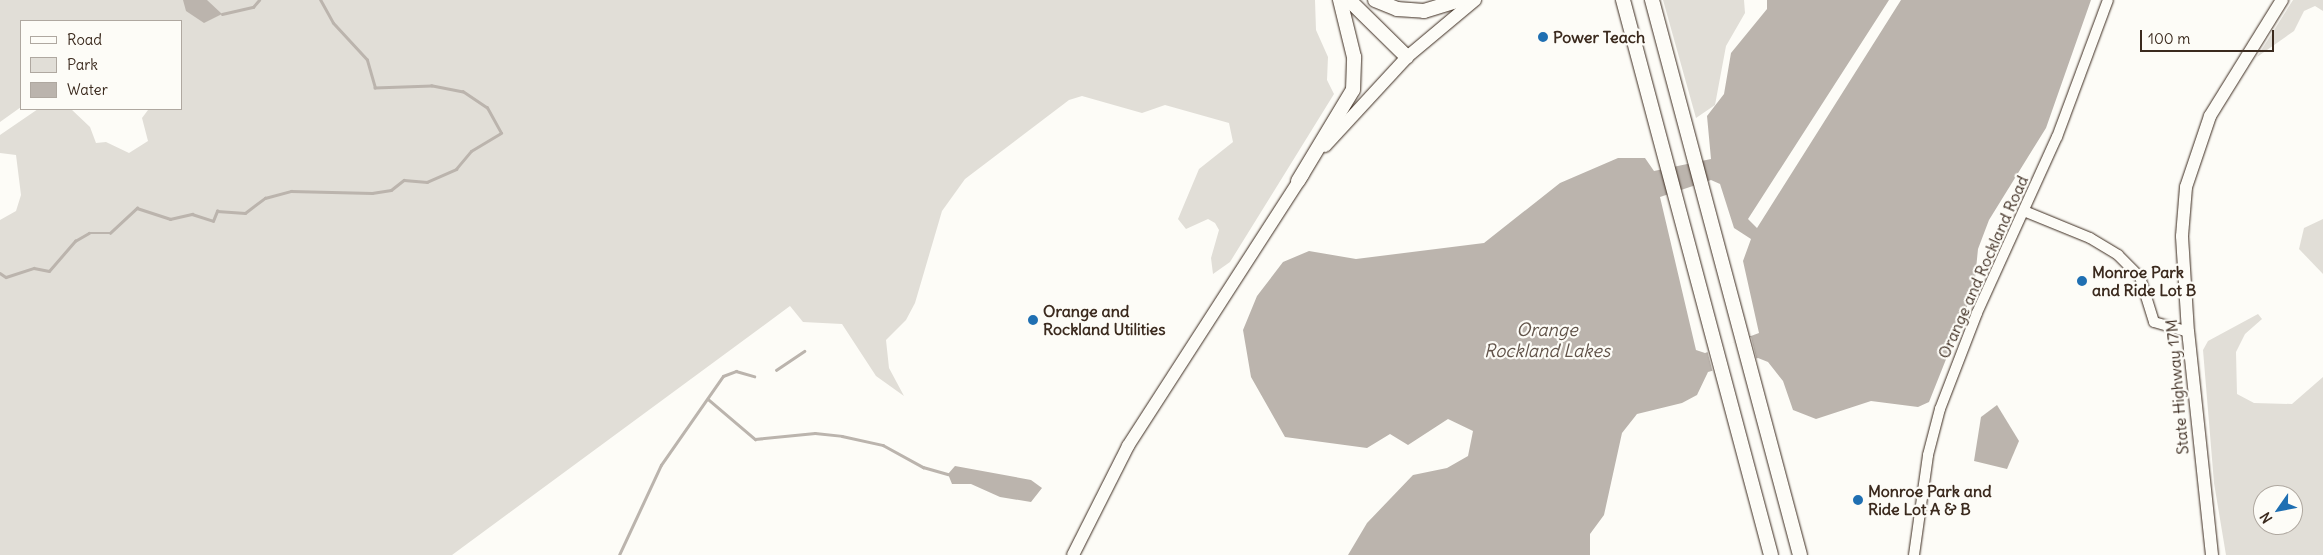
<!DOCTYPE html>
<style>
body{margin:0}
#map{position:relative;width:2323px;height:555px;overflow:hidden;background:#fdfcf7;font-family:Delius,sans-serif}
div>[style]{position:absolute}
.green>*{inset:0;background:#e1ded7}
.water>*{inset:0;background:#bbb4ad}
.pier>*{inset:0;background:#fdfcf7}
.stream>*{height:2.5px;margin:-1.25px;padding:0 1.25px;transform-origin:1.25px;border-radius:1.25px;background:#bbb4ad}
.roads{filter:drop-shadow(0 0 1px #3b2a1e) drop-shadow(0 0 1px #3b2a1e)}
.minor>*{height:10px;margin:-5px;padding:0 5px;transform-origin:5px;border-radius:5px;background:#fdfcf7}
.major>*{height:12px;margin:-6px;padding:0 6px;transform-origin:6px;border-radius:6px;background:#fdfcf7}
.highway>*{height:14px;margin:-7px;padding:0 7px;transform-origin:7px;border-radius:7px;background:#fdfcf7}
.dots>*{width:14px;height:14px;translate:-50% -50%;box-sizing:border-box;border:2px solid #fdfcf7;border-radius:50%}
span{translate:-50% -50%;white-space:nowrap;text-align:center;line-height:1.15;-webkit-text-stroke:4.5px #fdfcf7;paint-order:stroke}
.poi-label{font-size:16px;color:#3b2a1e;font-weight:700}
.left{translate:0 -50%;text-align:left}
.street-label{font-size:16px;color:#3b2a1e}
.water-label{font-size:18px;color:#615349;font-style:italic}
.legend{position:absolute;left:20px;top:20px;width:162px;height:90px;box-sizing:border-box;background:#fdfcf7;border:1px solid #afa8a0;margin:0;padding:6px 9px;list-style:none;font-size:15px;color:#3b2a1e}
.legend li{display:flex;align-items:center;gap:10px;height:25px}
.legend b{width:25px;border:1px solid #afa8a0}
.north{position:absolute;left:2253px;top:485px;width:50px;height:50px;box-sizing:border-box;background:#fdfcf7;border:1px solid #afa8a0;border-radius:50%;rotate:237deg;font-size:14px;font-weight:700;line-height:20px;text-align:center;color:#3b2a1e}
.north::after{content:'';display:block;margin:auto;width:18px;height:22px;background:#1f6fb2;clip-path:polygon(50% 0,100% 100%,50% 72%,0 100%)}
.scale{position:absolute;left:2140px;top:30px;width:134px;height:22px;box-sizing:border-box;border:2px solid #3b2a1e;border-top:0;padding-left:6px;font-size:15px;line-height:18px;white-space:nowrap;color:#3b2a1e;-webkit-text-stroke:4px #fdfcf7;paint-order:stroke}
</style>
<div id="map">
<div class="green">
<i style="clip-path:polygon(0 0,1315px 0,1316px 30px,1328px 57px,1327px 80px,1334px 94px,1230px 262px,1213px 274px,1211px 258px,1219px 230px,1215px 223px,1208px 219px,1186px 229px,1178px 219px,1199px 169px,1233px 142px,1229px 123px,1165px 105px,1142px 113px,1082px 96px,1069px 100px,965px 179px,942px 211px,915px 303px,906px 320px,886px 340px,889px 368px,904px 396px,876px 376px,842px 324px,803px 322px,790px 306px,452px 555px,0 555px,0 220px,16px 211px,21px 195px,16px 155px,0 153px,0 135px,38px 109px,71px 109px,90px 127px,96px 143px,106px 142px,129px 153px,148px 141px,142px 118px,148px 110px,181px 109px,181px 21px,21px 21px,21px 107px,0 122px)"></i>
<i style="clip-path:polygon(1663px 0,1744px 0,1745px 13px,1726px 46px,1715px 105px,1696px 118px)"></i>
<i style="clip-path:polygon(2293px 0,2323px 0,2323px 11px,2315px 6px,2304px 11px,2294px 31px,2257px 57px)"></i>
<i style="clip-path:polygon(2323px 219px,2323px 274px,2299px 249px,2304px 228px)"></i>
<i style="clip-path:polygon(evenodd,2258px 314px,2262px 319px,2245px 334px,2236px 352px,2237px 394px,2254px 403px,2292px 404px,2323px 377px,2323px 555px,2226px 555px,2214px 483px,2203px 350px,2208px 341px,2258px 314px,2263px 495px,2293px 495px,2293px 525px,2263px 525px,2263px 495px)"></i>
</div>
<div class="water">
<i style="clip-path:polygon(183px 0,207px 0,222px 14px,204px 23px,186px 11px)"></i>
<i style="clip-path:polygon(evenodd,1767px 0,1889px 0,1748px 219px,1757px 228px,1901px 0,2091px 0,2046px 128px,1989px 220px,1978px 249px,1974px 289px,1929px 402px,1918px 407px,1871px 401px,1816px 419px,1793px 410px,1783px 381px,1768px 362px,1758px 358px,1708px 372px,1697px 395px,1682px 403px,1637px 414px,1622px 433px,1604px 515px,1590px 534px,1590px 555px,1348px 555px,1367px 523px,1413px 475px,1447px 468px,1468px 456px,1473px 431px,1448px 419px,1408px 445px,1390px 434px,1367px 448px,1285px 437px,1251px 377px,1243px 330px,1257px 296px,1283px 262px,1309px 251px,1356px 259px,1484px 243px,1560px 183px,1618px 158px,1645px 158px,1654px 171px,1711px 159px,1707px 116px,1724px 94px,1731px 53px,1767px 9px,1767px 0,1711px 180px,1720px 184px,1734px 228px,1751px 239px,1743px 261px,1759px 333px,1705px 353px,1696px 350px,1660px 197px,1711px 180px)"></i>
<i style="clip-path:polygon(1997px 405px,2019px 441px,2007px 469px,1974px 461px,1981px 417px)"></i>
<i style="clip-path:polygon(955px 466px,1031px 480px,1042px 488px,1031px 502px,1000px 497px,971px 484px,952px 484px,948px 474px)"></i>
</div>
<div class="pier">
<i style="clip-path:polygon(1751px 337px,1757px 361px,1713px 373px,1707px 350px)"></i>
</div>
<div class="stream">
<i style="left:222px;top:14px;width:32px;rotate:-13deg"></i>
<i style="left:253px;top:7px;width:9px;rotate:-49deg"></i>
<i style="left:0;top:273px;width:7px;rotate:34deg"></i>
<i style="left:6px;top:277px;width:29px;rotate:-18deg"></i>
<i style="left:34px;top:268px;width:15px;rotate:11deg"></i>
<i style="left:49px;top:271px;width:40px;rotate:-49deg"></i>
<i style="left:75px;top:241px;width:16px;rotate:-30deg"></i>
<i style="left:89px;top:233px;width:21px"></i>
<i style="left:110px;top:233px;width:37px;rotate:-43deg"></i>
<i style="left:137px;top:208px;width:35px;rotate:18deg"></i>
<i style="left:170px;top:219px;width:23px;rotate:-13deg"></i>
<i style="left:192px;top:214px;width:22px;rotate:18deg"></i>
<i style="left:213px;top:221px;width:11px;rotate:-68deg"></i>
<i style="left:217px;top:211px;width:28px;rotate:4deg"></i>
<i style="left:245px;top:213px;width:25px;rotate:-37deg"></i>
<i style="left:265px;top:198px;width:27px;rotate:-15deg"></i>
<i style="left:291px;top:191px;width:81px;rotate:1.4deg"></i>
<i style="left:372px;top:193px;width:19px;rotate:-9deg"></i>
<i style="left:391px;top:190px;width:16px;rotate:-38deg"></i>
<i style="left:404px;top:180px;width:23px;rotate:5deg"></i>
<i style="left:427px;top:182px;width:32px;rotate:-24deg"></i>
<i style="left:456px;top:169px;width:23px;rotate:-50deg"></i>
<i style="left:471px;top:151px;width:35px;rotate:-31deg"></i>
<i style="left:501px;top:133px;width:29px;rotate:-119deg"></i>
<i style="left:487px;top:108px;width:29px;rotate:-146deg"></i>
<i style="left:463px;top:92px;width:32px;rotate:-169deg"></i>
<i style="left:432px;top:86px;width:57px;rotate:178deg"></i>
<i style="left:375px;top:88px;width:29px;rotate:-106deg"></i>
<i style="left:367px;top:60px;width:50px;rotate:-132.6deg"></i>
<i style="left:333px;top:23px;width:26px;rotate:-119deg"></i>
<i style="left:776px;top:370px;width:34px;rotate:-34deg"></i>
<i style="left:708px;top:399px;width:62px;rotate:40.4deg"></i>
<i style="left:755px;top:439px;width:60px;rotate:-5.7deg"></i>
<i style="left:815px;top:433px;width:27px;rotate:6deg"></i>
<i style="left:842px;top:436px;width:42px;rotate:12.4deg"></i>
<i style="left:883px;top:445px;width:46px;rotate:28.8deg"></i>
<i style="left:923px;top:467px;width:26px;rotate:16deg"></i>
<i style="left:619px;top:555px;width:99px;rotate:-65deg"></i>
<i style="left:661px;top:465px;width:108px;rotate:-55.1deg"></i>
<i style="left:723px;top:376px;width:14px;rotate:-21deg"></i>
<i style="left:736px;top:371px;width:19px;rotate:16deg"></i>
</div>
<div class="roads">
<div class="minor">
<i style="left:2024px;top:211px;width:71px;rotate:22.2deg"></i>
<i style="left:2090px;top:238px;width:33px;rotate:31deg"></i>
<i style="left:2118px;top:255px;width:31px;rotate:45deg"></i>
<i style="left:2140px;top:277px;width:47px;rotate:72.7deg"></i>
<i style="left:2154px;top:322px;width:35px;rotate:16deg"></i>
<i style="left:1914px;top:555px;width:101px;rotate:-82deg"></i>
<i style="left:1928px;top:455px;width:48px;rotate:-75.4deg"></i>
<i style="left:1940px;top:409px;width:103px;rotate:-68.9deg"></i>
<i style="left:1977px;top:313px;width:193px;rotate:-65.6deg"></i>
<i style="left:2057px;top:137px;width:146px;rotate:-69.6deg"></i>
</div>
<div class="major">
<i style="left:1325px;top:146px;width:121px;rotate:-47.3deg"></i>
<i style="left:1407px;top:57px;width:89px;rotate:-40deg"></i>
<i style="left:1073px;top:555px;width:122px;rotate:-63.2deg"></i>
<i style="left:1128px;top:446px;width:323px;rotate:-57.2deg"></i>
<i style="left:2212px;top:555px;width:224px;rotate:-96.1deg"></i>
<i style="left:2188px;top:332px;width:96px;rotate:-93.6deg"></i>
<i style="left:2182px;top:236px;width:49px;rotate:-85.3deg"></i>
<i style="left:2186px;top:187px;width:75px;rotate:-71.3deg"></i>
<i style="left:2210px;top:116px;width:137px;rotate:-58.2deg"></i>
</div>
<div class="highway">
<i style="left:1349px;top:0;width:81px;rotate:44.5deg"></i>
<i style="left:1375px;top:0;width:24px;rotate:22deg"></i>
<i style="left:1397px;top:9px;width:27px;rotate:4deg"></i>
<i style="left:1424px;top:11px;width:39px;rotate:-17deg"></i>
<i style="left:1623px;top:0;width:574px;rotate:75.07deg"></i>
<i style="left:1652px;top:0;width:574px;rotate:75.07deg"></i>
<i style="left:1298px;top:181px;width:106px;rotate:-58.9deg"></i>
<i style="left:1353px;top:90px;width:33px;rotate:-88deg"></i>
<i style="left:1354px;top:57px;width:59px;rotate:-103.8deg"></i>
</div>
</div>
<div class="dots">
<i style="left:1543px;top:37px;background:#1f6fb2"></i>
<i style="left:2082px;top:281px;background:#1f6fb2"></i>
<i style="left:1033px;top:320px;background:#1f6fb2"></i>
<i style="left:1858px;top:500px;background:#1f6fb2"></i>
</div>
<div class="poi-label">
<span class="left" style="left:1553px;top:37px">Power Teach</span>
<span class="left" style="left:2092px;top:281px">Monroe Park<br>and Ride Lot B</span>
<span class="left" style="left:1043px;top:320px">Orange and<br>Rockland Utilities</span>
<span class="left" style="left:1868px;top:500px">Monroe Park and<br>Ride Lot A &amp; B</span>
</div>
<div class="street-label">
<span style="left:1983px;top:267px;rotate:-66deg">Orange and Rockland Road</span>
<span style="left:2177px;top:387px;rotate:-95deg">State Highway 17M</span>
</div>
<div class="water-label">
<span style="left:1547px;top:341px">Orange<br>Rockland Lakes</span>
</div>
<ul class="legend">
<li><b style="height:6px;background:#fdfcf7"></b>Road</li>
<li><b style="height:14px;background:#e1ded7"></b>Park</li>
<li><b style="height:14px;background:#bbb4ad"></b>Water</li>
</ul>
<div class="north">N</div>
<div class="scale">100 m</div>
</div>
